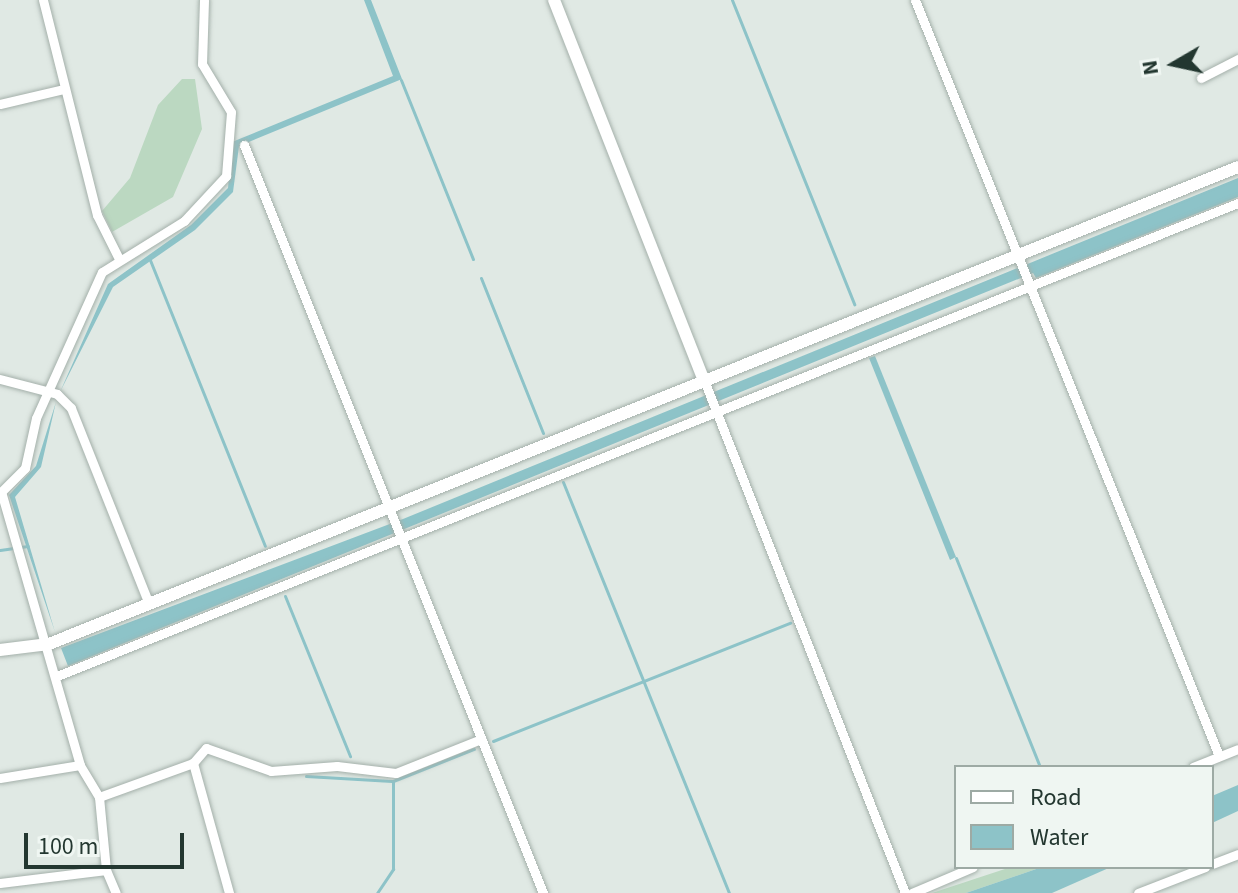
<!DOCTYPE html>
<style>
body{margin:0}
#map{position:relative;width:1238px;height:893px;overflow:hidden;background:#e0e9e4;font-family:"Source Sans 3",sans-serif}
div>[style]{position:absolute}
.green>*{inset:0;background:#bbd8c1}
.water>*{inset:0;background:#8dc3c8}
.stream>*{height:3px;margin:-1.5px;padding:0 1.5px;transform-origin:1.5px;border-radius:1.5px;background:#8dc3c8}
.roads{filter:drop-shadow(0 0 2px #a4b0aa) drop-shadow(0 0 2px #a4b0aa)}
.street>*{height:9px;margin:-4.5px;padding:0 4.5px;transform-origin:4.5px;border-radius:4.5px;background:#fff}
.secondary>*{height:12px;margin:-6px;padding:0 6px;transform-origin:6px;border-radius:6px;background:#fff}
span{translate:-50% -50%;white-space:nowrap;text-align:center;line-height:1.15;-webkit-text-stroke:8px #eff6f2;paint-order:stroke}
.legend{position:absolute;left:954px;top:765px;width:260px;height:104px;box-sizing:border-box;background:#eff6f2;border:2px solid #9daaa4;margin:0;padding:10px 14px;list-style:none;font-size:24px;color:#233730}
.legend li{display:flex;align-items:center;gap:16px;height:40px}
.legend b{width:40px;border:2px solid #9daaa4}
.north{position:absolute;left:1134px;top:24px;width:80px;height:80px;-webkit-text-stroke:6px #eff6f2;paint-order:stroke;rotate:261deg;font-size:22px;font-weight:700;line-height:32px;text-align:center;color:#233730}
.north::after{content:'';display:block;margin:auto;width:28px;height:36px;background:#233730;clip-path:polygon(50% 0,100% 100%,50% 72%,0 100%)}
.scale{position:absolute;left:24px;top:833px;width:160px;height:36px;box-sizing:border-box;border:4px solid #233730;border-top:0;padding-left:10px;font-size:24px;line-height:28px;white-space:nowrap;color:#233730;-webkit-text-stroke:6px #eff6f2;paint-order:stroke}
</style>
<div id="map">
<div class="green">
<i style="clip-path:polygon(182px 79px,195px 79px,202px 129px,173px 197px,112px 232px,102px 211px,130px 178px,158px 105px)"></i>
<i style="clip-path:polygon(1011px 867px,1042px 867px,966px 893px,932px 893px)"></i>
</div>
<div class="water">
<i style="clip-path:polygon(364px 0,371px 0,402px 79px,239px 146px,233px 192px,195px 230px,113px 287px,60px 392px,108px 284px,191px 225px,228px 188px,232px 142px,393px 76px)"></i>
<i style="clip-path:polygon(1238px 178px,1238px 197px,1036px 278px,1033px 273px,68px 666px,61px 648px,403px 519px)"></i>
<i style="clip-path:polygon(875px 356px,956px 557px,950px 560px,869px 358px)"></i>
<i style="clip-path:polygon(56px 402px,41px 467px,15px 497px,55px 632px,9px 495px,36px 466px)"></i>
<i style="clip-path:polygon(1238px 785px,1238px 811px,1212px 823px,1212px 796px)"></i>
<i style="clip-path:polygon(1042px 867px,1111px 867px,1052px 893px,966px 893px)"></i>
</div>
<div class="stream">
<i style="left:732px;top:0;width:328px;rotate:68.1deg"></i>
<i style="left:401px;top:80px;width:193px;rotate:68.1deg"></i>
<i style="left:150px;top:260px;width:308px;rotate:68.1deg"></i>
<i style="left:481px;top:278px;width:167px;rotate:68.2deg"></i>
<i style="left:563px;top:482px;width:443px;rotate:68deg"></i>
<i style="left:0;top:550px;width:28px;rotate:-8deg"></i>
<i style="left:956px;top:558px;width:225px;rotate:68.1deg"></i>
<i style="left:285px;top:596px;width:173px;rotate:67.9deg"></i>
<i style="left:493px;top:741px;width:320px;rotate:-21.7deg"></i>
<i style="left:306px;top:776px;width:86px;rotate:3.3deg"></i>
<i style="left:377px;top:893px;width:29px;rotate:-56deg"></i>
<i style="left:393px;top:869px;width:88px;rotate:-90deg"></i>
<i style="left:393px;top:781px;width:87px;rotate:-21.6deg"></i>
</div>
<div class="roads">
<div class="street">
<i style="left:43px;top:0;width:222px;rotate:75.9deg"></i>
<i style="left:97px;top:215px;width:49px;rotate:63.4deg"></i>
<i style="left:915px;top:0;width:815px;rotate:68.09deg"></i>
<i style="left:1201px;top:78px;width:42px;rotate:-27.2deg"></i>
<i style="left:0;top:104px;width:66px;rotate:-13.2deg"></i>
<i style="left:244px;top:145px;width:806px;rotate:68.21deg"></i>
<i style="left:0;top:379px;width:59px;rotate:14.7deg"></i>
<i style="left:57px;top:394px;width:20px;rotate:45deg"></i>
<i style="left:71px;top:408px;width:211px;rotate:68.3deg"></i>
<i style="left:704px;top:380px;width:551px;rotate:68.6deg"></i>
<i style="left:57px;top:676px;width:1272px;rotate:-21.83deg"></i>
<i style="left:193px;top:763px;width:135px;rotate:74.5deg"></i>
<i style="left:1193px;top:767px;width:48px;rotate:-21.8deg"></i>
<i style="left:0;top:778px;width:81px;rotate:-9.2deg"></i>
<i style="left:99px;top:797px;width:37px;rotate:-121deg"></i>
<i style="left:80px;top:765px;width:284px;rotate:-106.1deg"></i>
<i style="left:1px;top:492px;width:34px;rotate:-45deg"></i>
<i style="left:25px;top:468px;width:51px;rotate:-77.6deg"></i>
<i style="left:36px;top:418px;width:160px;rotate:-65.7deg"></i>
<i style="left:102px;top:272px;width:97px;rotate:-31.9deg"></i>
<i style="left:184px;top:221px;width:62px;rotate:-47deg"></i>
<i style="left:226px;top:176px;width:64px;rotate:-85.5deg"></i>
<i style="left:231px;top:112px;width:56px;rotate:-121.1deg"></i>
<i style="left:202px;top:64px;width:64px;rotate:-88.2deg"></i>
<i style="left:99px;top:797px;width:100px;rotate:-19.9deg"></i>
<i style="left:193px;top:763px;width:20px;rotate:-49deg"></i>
<i style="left:206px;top:748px;width:69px;rotate:19.5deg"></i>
<i style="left:271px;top:771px;width:66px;rotate:-4.3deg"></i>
<i style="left:337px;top:766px;width:59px;rotate:6.8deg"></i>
<i style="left:396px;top:773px;width:92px;rotate:-21.8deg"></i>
<i style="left:99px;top:797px;width:73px;rotate:84.5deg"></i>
<i style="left:106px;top:870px;width:25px;rotate:67deg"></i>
<i style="left:1212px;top:864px;width:28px;rotate:-21deg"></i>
<i style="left:0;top:883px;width:107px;rotate:-7deg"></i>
<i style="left:912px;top:893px;width:66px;rotate:-23.1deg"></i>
<i style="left:1138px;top:893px;width:72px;rotate:-21.2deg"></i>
</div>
<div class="secondary">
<i style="left:554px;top:0;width:409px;rotate:68.5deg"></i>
<i style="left:0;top:650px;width:49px;rotate:-7deg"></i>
<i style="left:49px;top:644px;width:1281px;rotate:-21.86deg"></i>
</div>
</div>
<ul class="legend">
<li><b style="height:10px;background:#fff"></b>Road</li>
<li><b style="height:22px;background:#8dc3c8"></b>Water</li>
</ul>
<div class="north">N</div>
<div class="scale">100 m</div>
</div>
